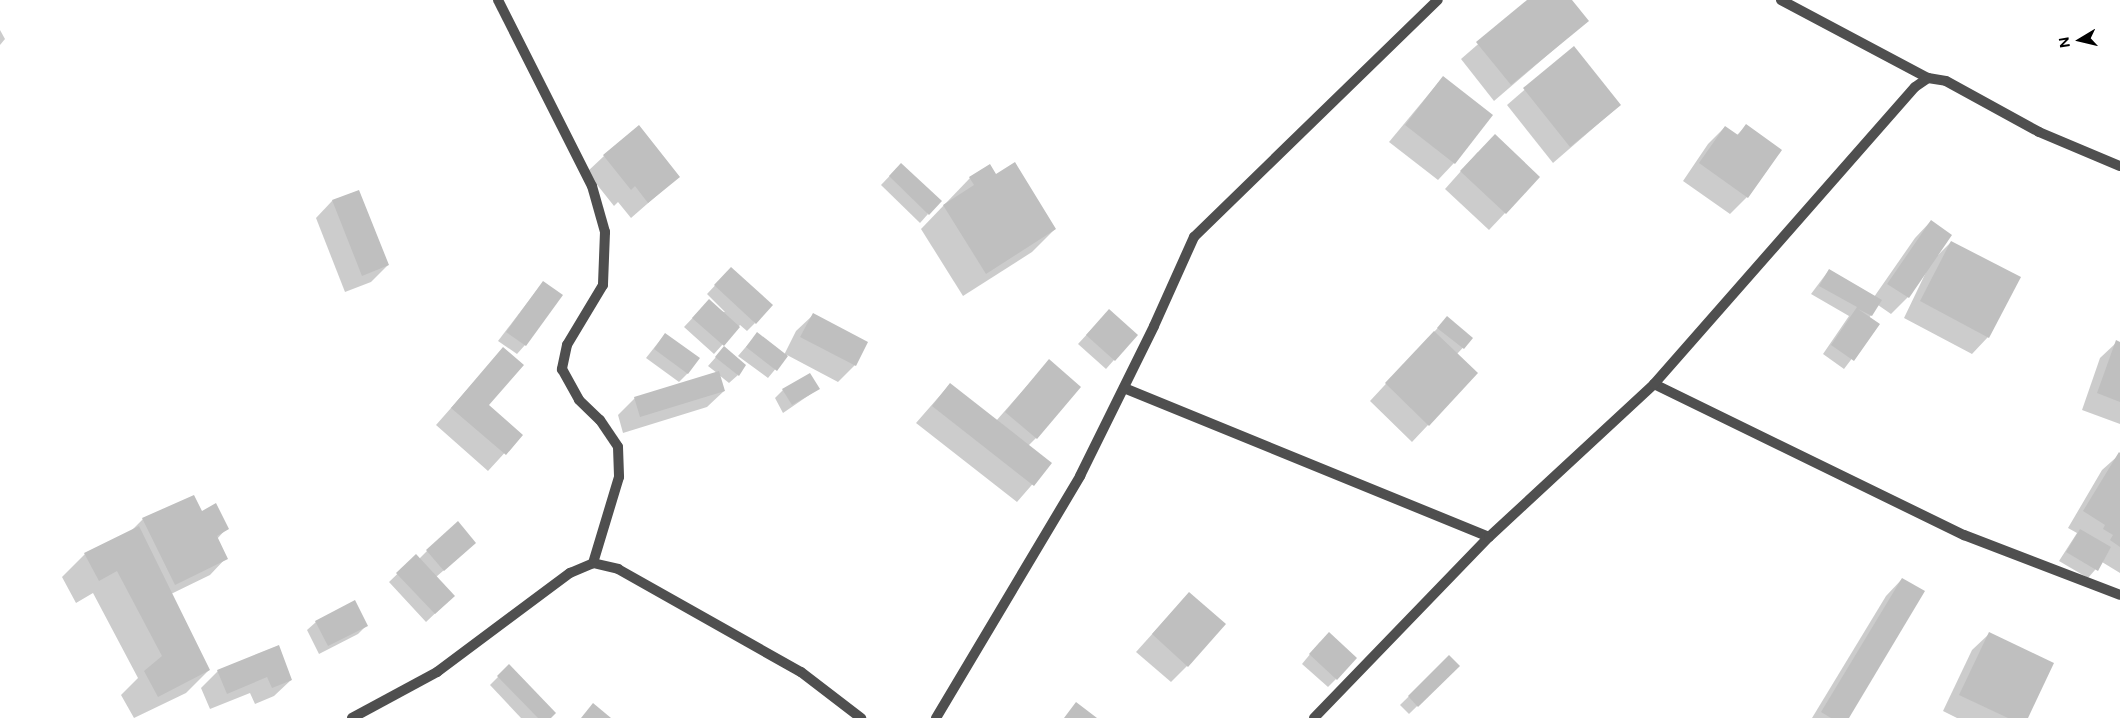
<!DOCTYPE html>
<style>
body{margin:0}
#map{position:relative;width:2120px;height:718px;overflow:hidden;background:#fff;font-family:Figtree,sans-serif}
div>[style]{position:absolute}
.shadow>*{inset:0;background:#0003}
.building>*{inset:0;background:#bfbfbf}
.street>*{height:10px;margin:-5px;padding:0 5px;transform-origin:5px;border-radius:5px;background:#4f4f4f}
span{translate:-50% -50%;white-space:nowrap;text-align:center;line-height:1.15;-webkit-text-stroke:5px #fff;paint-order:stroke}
.north{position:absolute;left:2055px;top:15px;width:50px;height:50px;-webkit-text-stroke:4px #fff;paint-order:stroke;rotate:261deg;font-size:14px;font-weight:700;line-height:20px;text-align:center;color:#000}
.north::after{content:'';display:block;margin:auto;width:18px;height:22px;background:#000;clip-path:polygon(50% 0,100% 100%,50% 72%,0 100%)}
</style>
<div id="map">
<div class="shadow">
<i style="clip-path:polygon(1529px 0,1570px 0,1587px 21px,1494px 101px,1461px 59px)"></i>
<i style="clip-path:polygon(0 30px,5px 39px,0 45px)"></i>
<i style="clip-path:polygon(1573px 48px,1620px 105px,1553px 163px,1507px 105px)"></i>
<i style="clip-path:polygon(1443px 77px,1454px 163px,1438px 180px,1389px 142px)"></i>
<i style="clip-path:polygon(1746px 126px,1780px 150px,1747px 197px,1730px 214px,1683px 181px,1708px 144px,1725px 127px,1736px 136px)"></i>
<i style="clip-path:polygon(1478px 152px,1539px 177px,1489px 230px,1445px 189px)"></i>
<i style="clip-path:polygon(604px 156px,678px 177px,631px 218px,618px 202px,614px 206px,587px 172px)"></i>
<i style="clip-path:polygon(901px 164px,928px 214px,920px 223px,881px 185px)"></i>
<i style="clip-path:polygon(996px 176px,1055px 229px,1032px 252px,963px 296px,921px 229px,970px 178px)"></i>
<i style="clip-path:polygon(358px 191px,388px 265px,371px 282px,345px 292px,316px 218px,332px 201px)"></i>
<i style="clip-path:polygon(1931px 221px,1938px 255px,1951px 242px,1988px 337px,1972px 354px,1904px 318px,1928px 268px,1908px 297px,1891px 314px,1878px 305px,1869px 318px,1878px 324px,1844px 369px,1823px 354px,1849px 316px,1811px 294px,1829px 270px,1874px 297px,1915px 238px)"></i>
<i style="clip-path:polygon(723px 277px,755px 323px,747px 331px,740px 325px,714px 354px,684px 327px,701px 309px,725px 312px,707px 294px)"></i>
<i style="clip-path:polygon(543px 282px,525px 345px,517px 354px,498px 341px)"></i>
<i style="clip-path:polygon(813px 315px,855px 365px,838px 382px,787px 355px,768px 378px,738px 356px,757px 334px,784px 355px,796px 331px)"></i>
<i style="clip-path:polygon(1447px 318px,1472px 338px,1457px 354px,1428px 425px,1412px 442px,1370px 401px)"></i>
<i style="clip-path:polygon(1101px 319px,1136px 335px,1106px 369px,1078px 344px)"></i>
<i style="clip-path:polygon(665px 334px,688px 373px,679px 382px,646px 358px)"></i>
<i style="clip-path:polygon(2117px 342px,2120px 343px,2120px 424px,2082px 410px,2100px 358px)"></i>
<i style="clip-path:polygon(724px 348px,738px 375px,729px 383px,719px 375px,724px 391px,707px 407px,623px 433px,618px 415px,635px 398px,717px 373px,708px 366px)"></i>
<i style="clip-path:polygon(503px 349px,488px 405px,521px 435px,488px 471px,436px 425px)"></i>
<i style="clip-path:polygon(1049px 361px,1036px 438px,1028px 446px,1050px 464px,1017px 502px,916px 423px,950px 384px,996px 421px)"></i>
<i style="clip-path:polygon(818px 389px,783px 413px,775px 398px,783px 390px)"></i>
<i style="clip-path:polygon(2120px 454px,2120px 573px,2102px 562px,2088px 578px,2059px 561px,2077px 533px,2068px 528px,2102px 470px)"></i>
<i style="clip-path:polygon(201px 512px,227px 528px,217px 539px,226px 558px,210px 575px,171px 594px,209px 670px,186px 693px,134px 718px,121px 695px,138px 678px,93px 593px,76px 603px,62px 577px,85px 554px,131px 531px,143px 519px)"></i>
<i style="clip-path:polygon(427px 551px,466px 551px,436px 577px,445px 604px,426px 622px,389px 582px,416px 556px,419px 559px)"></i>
<i style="clip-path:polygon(1902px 579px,1847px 718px,1812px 718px,1886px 596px)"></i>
<i style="clip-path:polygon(1189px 593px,1187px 666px,1171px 682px,1136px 652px)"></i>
<i style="clip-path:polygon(316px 622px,367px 625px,358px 634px,319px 654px,307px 630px)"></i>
<i style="clip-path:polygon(1989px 634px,2026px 718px,1957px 718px,1943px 711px,1972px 650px)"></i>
<i style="clip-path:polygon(1320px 642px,1336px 679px,1328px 687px,1302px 664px)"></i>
<i style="clip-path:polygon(1449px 657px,1458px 666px,1409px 714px,1400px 705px)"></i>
<i style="clip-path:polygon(509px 666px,549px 718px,521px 718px,490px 685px)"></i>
<i style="clip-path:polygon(218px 671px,291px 680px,274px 696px,255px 704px,250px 693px,210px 709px,201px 688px)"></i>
</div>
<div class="building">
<i style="clip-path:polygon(1527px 0,1572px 0,1589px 21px,1511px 85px,1476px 42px)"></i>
<i style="clip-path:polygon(1574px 46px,1621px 105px,1570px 147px,1523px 88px)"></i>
<i style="clip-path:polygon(1443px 76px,1493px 115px,1455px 164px,1405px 125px)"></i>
<i style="clip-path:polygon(1746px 124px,1782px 150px,1748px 198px,1699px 163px,1725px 126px,1738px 135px)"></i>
<i style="clip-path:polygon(639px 125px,680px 177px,648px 203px,635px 186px,631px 190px,603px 155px)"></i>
<i style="clip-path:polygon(1495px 134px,1540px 177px,1506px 214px,1460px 171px)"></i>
<i style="clip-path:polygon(1015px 162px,1056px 229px,986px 274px,943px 205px,974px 185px,969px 177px,990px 164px,996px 174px)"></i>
<i style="clip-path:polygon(901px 163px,942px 201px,929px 215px,889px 176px)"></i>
<i style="clip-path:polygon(359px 190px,389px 265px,362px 276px,332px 200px)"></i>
<i style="clip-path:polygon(1931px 220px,1952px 235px,1909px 298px,1887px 284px)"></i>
<i style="clip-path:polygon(1951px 241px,2021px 277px,1989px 338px,1920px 301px)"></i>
<i style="clip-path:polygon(731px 267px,773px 305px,756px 324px,714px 285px)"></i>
<i style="clip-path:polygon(1829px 269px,1882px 300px,1872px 316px,1858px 309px,1880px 324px,1854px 361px,1831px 345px,1857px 307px,1819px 286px)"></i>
<i style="clip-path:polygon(543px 281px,563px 295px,526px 346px,506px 332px)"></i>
<i style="clip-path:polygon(709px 299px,740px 327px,724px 346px,692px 318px)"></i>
<i style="clip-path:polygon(1109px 309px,1138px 335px,1115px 361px,1086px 335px)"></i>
<i style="clip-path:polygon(813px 313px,868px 342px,856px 366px,800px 337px)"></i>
<i style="clip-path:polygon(1447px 316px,1473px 338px,1464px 349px,1437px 328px)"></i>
<i style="clip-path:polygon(1434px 331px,1478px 373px,1429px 426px,1385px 383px)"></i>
<i style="clip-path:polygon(757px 332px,788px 356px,777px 371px,746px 347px)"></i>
<i style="clip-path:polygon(665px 333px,700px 358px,688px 374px,654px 349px)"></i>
<i style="clip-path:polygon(2116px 340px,2120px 342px,2120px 402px,2097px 393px)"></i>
<i style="clip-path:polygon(724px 346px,746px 365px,739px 376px,715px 357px)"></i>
<i style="clip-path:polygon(503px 347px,524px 365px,489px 405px,523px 435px,506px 455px,451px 408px)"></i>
<i style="clip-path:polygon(1049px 359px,1081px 387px,1037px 439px,1005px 412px)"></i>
<i style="clip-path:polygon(719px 371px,725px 391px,640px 417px,634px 397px)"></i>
<i style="clip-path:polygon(810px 373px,820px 389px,792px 405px,782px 389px)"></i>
<i style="clip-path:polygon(950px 383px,1052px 463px,1034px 486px,932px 406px)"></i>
<i style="clip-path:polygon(2119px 452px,2120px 453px,2120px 547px,2110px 540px,2113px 535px,2103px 529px,2105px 525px,2083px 511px)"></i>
<i style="clip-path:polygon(194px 495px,202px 511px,216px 503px,229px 529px,217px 536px,228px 559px,175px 585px,142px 518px)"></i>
<i style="clip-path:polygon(458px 521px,476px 543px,444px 571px,426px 550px)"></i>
<i style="clip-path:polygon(139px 526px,210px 670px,158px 697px,144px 671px,162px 656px,117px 571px,99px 581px,84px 553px)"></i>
<i style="clip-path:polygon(2080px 529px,2111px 547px,2098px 571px,2066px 552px)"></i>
<i style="clip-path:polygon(416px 554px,455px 596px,435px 614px,396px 573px)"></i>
<i style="clip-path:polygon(1902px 578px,1925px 591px,1849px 718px,1831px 718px,1821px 712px)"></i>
<i style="clip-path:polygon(1189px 592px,1226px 624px,1188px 667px,1152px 634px)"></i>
<i style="clip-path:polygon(355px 600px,368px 626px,328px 646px,315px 621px)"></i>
<i style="clip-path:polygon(1329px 632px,1357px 658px,1337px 680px,1309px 654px)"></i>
<i style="clip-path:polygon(1989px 632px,2054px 663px,2028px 718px,2008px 718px,1959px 695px)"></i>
<i style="clip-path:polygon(279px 645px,292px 680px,272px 688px,267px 677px,227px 694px,217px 670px)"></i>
<i style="clip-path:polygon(1449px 655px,1460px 666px,1418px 707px,1408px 696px)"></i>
<i style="clip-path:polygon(509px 664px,556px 713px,551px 718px,538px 718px,497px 676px)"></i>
<i style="clip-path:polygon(1076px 702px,1097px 718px,1064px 718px)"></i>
<i style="clip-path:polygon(593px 703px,611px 718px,581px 718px)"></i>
</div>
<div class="street">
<i style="left:498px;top:0;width:208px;rotate:63.2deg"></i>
<i style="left:592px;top:186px;width:48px;rotate:74.2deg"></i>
<i style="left:605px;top:232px;width:53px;rotate:92.2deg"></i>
<i style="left:603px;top:285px;width:70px;rotate:121deg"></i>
<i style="left:567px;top:345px;width:25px;rotate:102deg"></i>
<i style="left:562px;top:369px;width:35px;rotate:61deg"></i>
<i style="left:579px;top:400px;width:29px;rotate:44deg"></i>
<i style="left:600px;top:420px;width:32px;rotate:56deg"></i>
<i style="left:618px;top:447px;width:30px;rotate:88deg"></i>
<i style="left:619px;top:477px;width:90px;rotate:106.8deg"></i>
<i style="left:1781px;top:0;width:166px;rotate:28deg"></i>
<i style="left:1928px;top:78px;width:18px;rotate:9deg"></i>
<i style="left:1946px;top:81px;width:106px;rotate:28.7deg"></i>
<i style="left:2039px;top:132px;width:88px;rotate:22.8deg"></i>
<i style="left:1654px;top:384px;width:345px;rotate:26deg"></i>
<i style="left:1964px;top:535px;width:167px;rotate:21deg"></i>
<i style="left:1124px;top:388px;width:394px;rotate:22.2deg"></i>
<i style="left:352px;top:718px;width:97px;rotate:-28.4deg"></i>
<i style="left:437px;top:672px;width:166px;rotate:-36.7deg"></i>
<i style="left:570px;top:573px;width:25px;rotate:-23deg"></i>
<i style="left:593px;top:563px;width:26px;rotate:13deg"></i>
<i style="left:618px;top:569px;width:210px;rotate:29.4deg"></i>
<i style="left:801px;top:672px;width:76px;rotate:37.5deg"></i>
<i style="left:936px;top:718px;width:282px;rotate:-59.2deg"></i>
<i style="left:1080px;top:476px;width:167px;rotate:-63.7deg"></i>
<i style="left:1154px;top:326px;width:98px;rotate:-65.8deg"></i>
<i style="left:1194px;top:237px;width:340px;rotate:-44.2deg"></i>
<i style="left:1314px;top:718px;width:252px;rotate:-46deg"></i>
<i style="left:1489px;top:537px;width:225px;rotate:-42.8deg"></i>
<i style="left:1654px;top:384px;width:395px;rotate:-48.7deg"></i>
<i style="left:1915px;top:87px;width:16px;rotate:-35deg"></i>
</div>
<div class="north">N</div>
</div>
